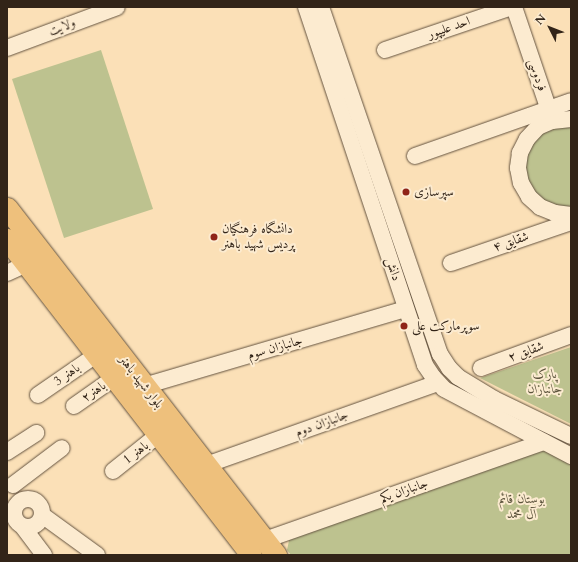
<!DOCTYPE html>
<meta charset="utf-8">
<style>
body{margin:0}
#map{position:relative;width:578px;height:562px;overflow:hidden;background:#fbe0b7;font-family:Cardo,Amiri,serif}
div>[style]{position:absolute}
.green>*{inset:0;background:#bdc28f}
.roads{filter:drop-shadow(0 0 1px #645340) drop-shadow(0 0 1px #645340)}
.minor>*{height:16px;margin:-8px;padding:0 8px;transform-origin:8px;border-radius:8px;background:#fcebd0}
.minor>.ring{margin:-8px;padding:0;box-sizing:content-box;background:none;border:16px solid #fcebd0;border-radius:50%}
.major>*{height:21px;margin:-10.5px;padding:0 10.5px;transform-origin:10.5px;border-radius:10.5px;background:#eec07c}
.dots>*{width:11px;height:11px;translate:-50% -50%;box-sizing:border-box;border:2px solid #fcebd0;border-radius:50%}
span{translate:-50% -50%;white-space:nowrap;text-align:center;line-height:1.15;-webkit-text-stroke:4px #fcebd0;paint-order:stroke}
.street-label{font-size:13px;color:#322418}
.poi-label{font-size:13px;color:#322418}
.left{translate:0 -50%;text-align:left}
.park-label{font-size:13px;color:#5c533c;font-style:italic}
.frame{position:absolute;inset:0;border:8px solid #322418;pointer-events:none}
.north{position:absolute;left:530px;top:8px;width:40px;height:40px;-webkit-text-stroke:3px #fcebd0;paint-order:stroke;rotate:312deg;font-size:11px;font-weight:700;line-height:16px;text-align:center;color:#322418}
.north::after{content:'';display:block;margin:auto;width:14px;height:18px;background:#322418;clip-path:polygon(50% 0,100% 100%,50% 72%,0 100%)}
</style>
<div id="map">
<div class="green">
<i style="clip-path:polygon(101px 50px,153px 209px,64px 238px,12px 79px)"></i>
<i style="clip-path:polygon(559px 126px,571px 126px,571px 207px,555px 206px,543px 201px,534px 191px,528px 180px,525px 167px,528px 153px,535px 140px,546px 131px)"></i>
<i style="clip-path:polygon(571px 347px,571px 424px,480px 378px)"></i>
<i style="clip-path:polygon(543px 449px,571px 464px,571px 555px,291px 555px,287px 550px,290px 536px)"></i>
</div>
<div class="roads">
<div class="minor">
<i style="left:306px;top:7px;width:377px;rotate:71.6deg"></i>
<i style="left:425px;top:365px;width:14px;rotate:56deg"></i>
<i style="left:433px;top:377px;width:16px;rotate:47deg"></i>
<i style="left:444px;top:389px;width:144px;rotate:27.8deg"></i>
<i style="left:321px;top:7px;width:367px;rotate:71.1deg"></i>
<i style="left:440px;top:354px;width:17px;rotate:57deg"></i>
<i style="left:449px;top:368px;width:13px;rotate:45deg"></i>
<i style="left:458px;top:377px;width:42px;rotate:31.4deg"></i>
<i style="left:494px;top:399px;width:85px;rotate:25.7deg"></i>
<i style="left:514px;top:7px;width:118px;rotate:71.3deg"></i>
<i style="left:7px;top:48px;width:117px;rotate:-20.4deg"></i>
<i style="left:385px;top:50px;width:134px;rotate:-18.7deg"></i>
<i style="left:571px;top:119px;width:19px;rotate:174deg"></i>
<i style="left:552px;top:121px;width:15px;rotate:157deg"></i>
<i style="left:538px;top:127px;width:16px;rotate:133deg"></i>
<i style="left:527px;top:139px;width:16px;rotate:117deg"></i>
<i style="left:520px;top:153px;width:15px;rotate:98deg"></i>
<i style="left:518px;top:168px;width:15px;rotate:79deg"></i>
<i style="left:521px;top:183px;width:16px;rotate:60deg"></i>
<i style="left:529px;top:197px;width:15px;rotate:42deg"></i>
<i style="left:540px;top:207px;width:16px;rotate:22deg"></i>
<i style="left:555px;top:213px;width:16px;rotate:7deg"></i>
<i style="left:415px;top:156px;width:165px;rotate:-19.4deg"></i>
<i style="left:451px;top:263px;width:127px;rotate:-18.9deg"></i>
<i style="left:7px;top:273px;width:21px;rotate:-25deg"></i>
<i style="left:481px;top:368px;width:96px;rotate:-20.1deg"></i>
<i style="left:144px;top:386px;width:273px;rotate:-16.4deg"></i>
<i style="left:38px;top:395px;width:70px;rotate:-34.6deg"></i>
<i style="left:74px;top:406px;width:49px;rotate:-35deg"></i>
<i style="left:7px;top:452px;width:35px;rotate:-33deg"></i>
<i style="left:206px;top:465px;width:246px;rotate:-19.5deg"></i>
<i style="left:113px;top:471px;width:58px;rotate:-38.7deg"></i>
<i style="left:13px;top:485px;width:61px;rotate:-37.1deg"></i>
<i class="ring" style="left:14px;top:499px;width:12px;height:12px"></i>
<i style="left:42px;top:515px;width:68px;rotate:36deg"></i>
<i style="left:23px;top:527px;width:35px;rotate:53deg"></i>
<i style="left:265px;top:540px;width:295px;rotate:-19.4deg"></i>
</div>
<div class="major">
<i style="left:7px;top:208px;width:439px;rotate:52.2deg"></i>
<i style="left:7px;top:239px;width:399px;rotate:52.3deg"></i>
</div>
</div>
<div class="dots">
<i style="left:406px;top:192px;background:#8f2418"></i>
<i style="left:214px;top:237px;background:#8f2418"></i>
<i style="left:404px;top:326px;background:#8f2418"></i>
</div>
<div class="street-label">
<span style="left:62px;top:27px;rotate:-20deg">ولایت</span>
<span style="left:449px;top:28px;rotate:-19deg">احد علیپور</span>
<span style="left:537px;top:75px;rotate:71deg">فردوسی</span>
<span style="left:511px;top:242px;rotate:-19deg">شقایق ۴</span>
<span style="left:393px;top:269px;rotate:72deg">دانش</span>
<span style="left:275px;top:348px;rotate:-16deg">جانبازان سوم</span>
<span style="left:526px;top:352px;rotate:-20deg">شقایق ۲</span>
<span style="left:67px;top:375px;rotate:-35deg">باهنر 3</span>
<span style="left:141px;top:382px;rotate:52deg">بلوار شهید باهنر</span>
<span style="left:94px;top:392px;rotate:-35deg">باهنر۲</span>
<span style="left:322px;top:424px;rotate:-20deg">جانبازان دوم</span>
<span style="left:136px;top:453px;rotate:-38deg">باهنر 1</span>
<span style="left:404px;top:491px;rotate:-19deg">جانبازان یکم</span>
</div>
<div class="poi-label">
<span class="left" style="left:414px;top:192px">سپرسازی</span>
<span class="left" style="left:222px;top:237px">دانشگاه فرهنگیان<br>پردیس شهید باهنر</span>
<span class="left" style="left:412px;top:326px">سوپرمارکت علی</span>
</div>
<div class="park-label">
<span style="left:545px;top:382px">پارک<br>جانبازان</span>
<span style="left:522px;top:507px">بوستان قائم<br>آل محمد</span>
</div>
<div class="frame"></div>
<div class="north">N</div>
</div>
